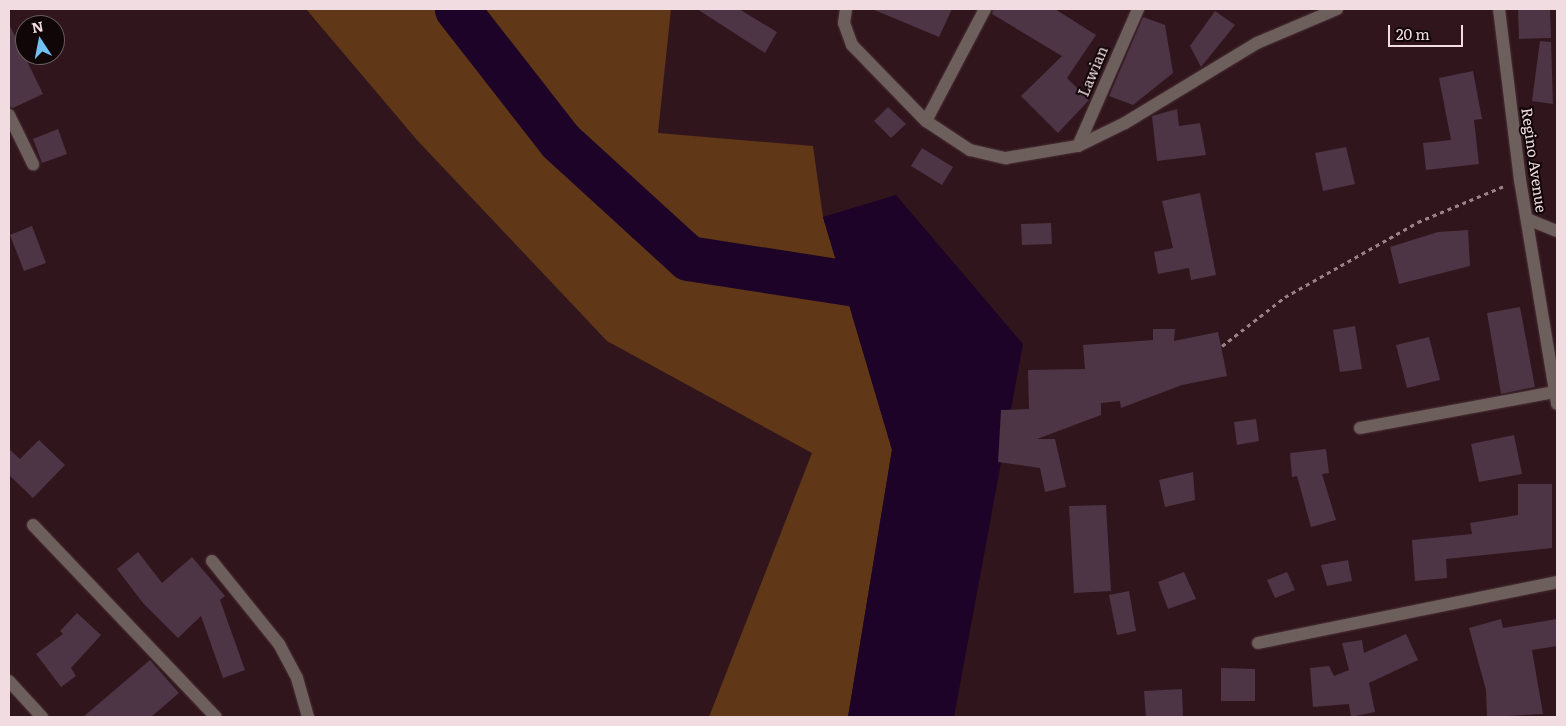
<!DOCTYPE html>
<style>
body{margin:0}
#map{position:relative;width:1566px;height:726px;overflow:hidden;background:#30151c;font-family:Literata,serif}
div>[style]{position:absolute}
.green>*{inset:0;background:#603717}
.water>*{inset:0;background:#1c0327}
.river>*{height:45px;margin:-22.5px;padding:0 22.5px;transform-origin:22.5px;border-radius:22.5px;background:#1c0327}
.building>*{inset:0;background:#4d3545}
.path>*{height:3px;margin-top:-1.5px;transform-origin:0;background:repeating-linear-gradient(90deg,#9a8388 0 4px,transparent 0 8px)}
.roads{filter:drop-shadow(0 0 1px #4b3138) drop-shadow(0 0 1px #4b3138)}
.minor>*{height:12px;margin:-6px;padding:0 6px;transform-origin:6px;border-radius:6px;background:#6d5f5c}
.tertiary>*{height:12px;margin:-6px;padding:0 6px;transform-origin:6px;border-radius:6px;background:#6d5f5c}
span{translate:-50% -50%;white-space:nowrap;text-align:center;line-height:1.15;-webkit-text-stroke:4px #100507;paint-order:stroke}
.street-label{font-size:15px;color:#f1dde1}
.frame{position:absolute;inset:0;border:10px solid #f1dde1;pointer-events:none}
.north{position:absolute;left:15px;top:15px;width:50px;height:50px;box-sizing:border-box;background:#100507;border:1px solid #6a5b5e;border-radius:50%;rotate:349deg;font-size:14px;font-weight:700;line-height:20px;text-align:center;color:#f1dde1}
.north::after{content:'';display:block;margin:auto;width:18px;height:22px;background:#71c1f5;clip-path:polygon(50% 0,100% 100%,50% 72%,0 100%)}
.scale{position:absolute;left:1388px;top:25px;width:75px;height:22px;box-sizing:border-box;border:2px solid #f1dde1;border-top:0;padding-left:6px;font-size:15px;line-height:18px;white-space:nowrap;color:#f1dde1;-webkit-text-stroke:4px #100507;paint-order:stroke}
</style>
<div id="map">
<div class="green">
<i style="clip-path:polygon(306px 9px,671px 9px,658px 133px,813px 146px,823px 217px,892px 449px,848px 717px,709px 717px,812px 453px,607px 341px,417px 140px)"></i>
</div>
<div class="water">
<i style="clip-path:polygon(896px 195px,1023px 344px,954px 717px,848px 717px,892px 450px,823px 217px)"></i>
</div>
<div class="river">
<i style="left:457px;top:9px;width:167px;rotate:52deg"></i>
<i style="left:560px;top:141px;width:173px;rotate:42.4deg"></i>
<i style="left:688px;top:258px;width:217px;rotate:8.8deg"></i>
</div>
<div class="building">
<i style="clip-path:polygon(697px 9px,739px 9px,777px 32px,765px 53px)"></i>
<i style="clip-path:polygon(872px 9px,952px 9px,939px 37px)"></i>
<i style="clip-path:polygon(993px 9px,1055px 9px,1096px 35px,1067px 78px,1089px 100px,1058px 133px,1021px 96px,1062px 56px,992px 14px)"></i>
<i style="clip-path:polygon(1518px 9px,1550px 9px,1551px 38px,1519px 39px)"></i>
<i style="clip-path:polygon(1215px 11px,1235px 25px,1201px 67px,1190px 46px)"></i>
<i style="clip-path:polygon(1143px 17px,1165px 25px,1173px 73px,1133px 105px,1109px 96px)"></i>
<i style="clip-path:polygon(9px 24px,43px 94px,13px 108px,9px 107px)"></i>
<i style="clip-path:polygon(1540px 41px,1551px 42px,1553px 104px,1532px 101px)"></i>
<i style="clip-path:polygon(1473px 71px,1482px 119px,1474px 120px,1479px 164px,1426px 170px,1423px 143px,1451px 140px,1439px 78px)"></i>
<i style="clip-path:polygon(888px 107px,906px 124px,891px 138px,874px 121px)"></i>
<i style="clip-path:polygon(1177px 109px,1179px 126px,1200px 123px,1206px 155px,1157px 161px,1152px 116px)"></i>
<i style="clip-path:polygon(58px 129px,67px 154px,42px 163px,33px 139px)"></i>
<i style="clip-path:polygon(1346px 147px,1355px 184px,1323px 191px,1315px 153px)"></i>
<i style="clip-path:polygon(922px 148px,953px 167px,942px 185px,911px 166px)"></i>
<i style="clip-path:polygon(1200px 193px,1216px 275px,1191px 280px,1189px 268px,1158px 274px,1154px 252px,1173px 248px,1162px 201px)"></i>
<i style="clip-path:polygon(1051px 223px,1052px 244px,1022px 245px,1021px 224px)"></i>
<i style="clip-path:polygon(32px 226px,46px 263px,24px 271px,10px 235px)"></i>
<i style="clip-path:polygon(1468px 230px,1470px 266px,1399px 284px,1390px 247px,1438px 232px)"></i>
<i style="clip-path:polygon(1520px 307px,1535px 387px,1501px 394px,1487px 313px)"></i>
<i style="clip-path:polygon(1355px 326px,1362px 369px,1340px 372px,1333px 330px)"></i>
<i style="clip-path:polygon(1153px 329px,1175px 329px,1174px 341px,1218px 332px,1227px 376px,1182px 385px,1121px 408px,1120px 401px,1101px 403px,1101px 415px,1037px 439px,1055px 439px,1066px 487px,1045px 492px,1040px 468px,998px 462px,1001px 410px,1029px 409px,1028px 370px,1085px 369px,1083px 345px,1153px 340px)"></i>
<i style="clip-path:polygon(1429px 337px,1440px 380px,1407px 388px,1396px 345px)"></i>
<i style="clip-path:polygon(1256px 419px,1259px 441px,1237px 445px,1234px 422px)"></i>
<i style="clip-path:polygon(1514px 435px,1522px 474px,1479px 482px,1471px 444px)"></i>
<i style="clip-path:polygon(39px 440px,65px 465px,33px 498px,9px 475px,9px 449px,20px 459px)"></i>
<i style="clip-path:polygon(1326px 449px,1329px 473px,1322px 474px,1336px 520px,1311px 527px,1297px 476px,1292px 477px,1290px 453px)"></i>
<i style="clip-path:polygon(1193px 472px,1195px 500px,1165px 507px,1159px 480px)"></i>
<i style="clip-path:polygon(1518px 484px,1552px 484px,1552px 548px,1446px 559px,1447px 578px,1415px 581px,1412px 540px,1472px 534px,1470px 523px,1518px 515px)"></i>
<i style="clip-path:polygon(1106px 505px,1111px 591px,1074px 593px,1069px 506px)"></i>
<i style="clip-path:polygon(138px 552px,162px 583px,192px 557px,225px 596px,220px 600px,245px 670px,223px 678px,201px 616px,178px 638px,143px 603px,117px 569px)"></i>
<i style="clip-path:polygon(1348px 560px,1352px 581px,1327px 586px,1321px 565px)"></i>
<i style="clip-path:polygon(1184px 572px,1196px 599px,1168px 609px,1158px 582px)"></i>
<i style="clip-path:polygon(1287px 572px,1295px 590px,1275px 598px,1267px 580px)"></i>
<i style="clip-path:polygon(1129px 591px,1136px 631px,1117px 635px,1109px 595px)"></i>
<i style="clip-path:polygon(77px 613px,101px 635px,71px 668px,76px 676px,61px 687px,36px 654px,63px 634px,60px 631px)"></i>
<i style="clip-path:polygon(1501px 619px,1503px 628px,1557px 619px,1557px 646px,1532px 650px,1543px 714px,1487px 717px,1486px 690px,1469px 628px)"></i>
<i style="clip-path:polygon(1406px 634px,1418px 660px,1369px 683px,1375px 712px,1351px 717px,1349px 704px,1313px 707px,1310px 668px,1329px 666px,1334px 676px,1349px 670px,1342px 643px,1362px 640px,1364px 653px)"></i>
<i style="clip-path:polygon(150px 660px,179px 693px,151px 717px,83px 717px)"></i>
<i style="clip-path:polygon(1221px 668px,1255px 669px,1255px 701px,1221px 701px)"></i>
<i style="clip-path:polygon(1182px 689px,1183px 717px,1146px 717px,1144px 691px)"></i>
</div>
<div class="path">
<i style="left:1222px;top:346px;width:80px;rotate:-37.9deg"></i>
<i style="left:1285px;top:297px;width:153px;rotate:-29.4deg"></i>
<i style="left:1418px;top:222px;width:93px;rotate:-22.7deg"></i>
</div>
<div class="roads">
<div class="minor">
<i style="left:846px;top:9px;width:14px;rotate:98deg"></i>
<i style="left:844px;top:23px;width:23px;rotate:70deg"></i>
<i style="left:852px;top:45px;width:106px;rotate:45.8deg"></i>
<i style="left:926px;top:121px;width:53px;rotate:33.4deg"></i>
<i style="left:970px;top:150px;width:37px;rotate:13deg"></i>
<i style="left:1006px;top:158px;width:73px;rotate:-9.5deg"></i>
<i style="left:1078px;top:146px;width:52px;rotate:-26.1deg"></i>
<i style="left:1125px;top:123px;width:154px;rotate:-31.2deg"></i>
<i style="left:1257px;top:43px;width:87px;rotate:-23deg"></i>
<i style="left:9px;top:115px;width:55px;rotate:63.9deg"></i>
<i style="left:926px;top:121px;width:127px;rotate:-62.2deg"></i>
<i style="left:1078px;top:146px;width:150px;rotate:-66.3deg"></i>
<i style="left:1527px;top:219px;width:32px;rotate:22deg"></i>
<i style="left:1360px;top:428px;width:198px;rotate:-10.5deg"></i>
<i style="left:33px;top:525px;width:265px;rotate:46.4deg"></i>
<i style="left:212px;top:561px;width:107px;rotate:51.1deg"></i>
<i style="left:279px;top:644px;width:38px;rotate:62deg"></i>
<i style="left:297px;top:678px;width:41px;rotate:74.2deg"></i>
<i style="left:1258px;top:643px;width:305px;rotate:-11.5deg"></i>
<i style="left:9px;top:681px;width:49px;rotate:47.5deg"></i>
</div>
<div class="tertiary">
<i style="left:1499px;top:9px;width:172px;rotate:83deg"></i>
<i style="left:1520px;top:180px;width:227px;rotate:80.6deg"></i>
</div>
</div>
<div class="street-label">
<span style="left:1092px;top:71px;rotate:-67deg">Lawian</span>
<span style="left:1535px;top:160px;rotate:82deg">Regino Avenue</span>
</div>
<div class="frame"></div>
<div class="north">N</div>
<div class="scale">20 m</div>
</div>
